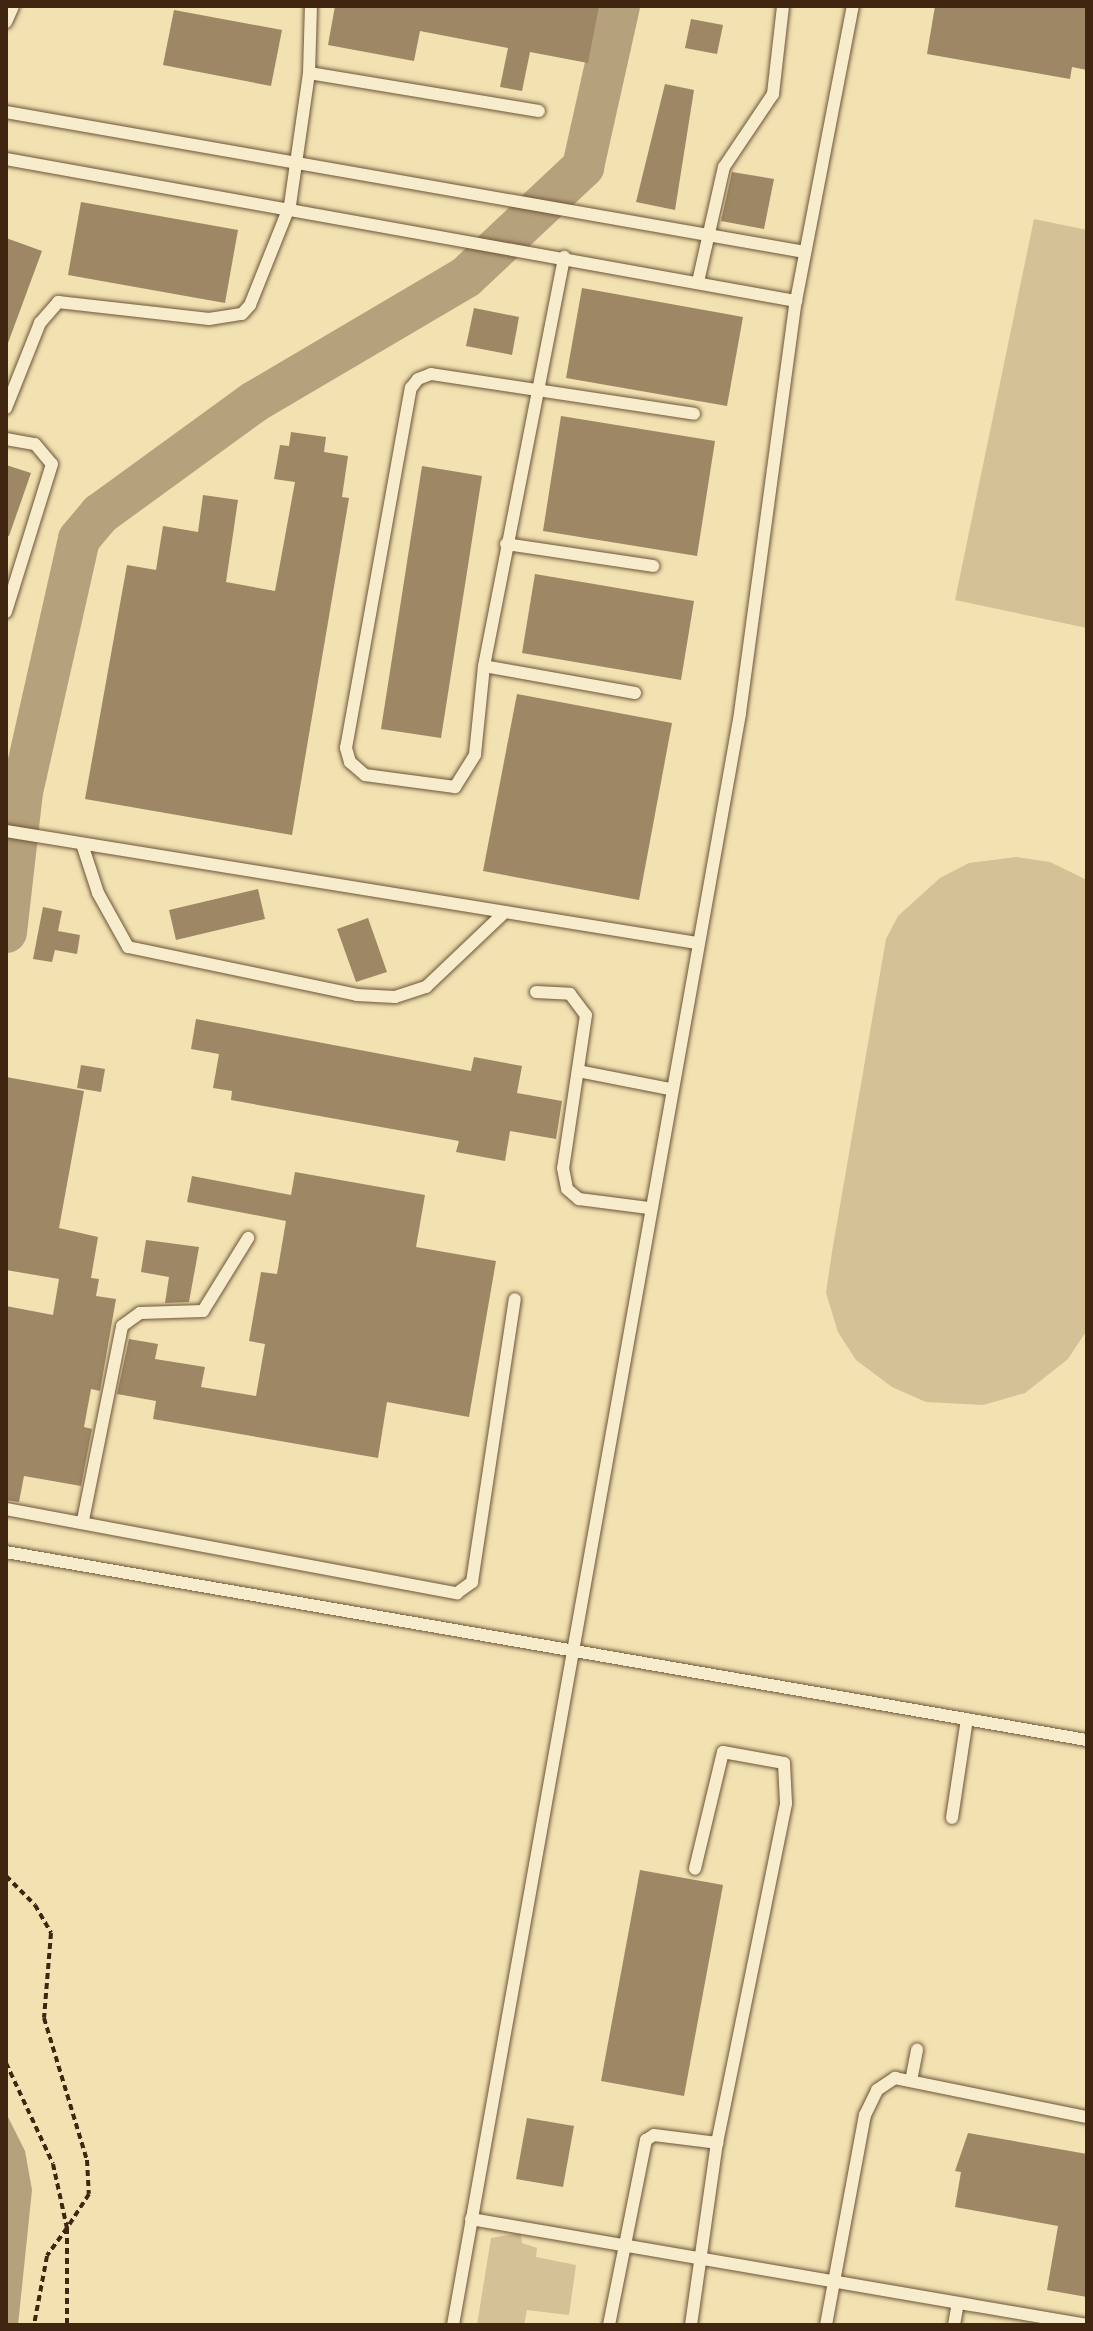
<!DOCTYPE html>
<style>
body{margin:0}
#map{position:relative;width:1093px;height:2331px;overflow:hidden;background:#f2e1b1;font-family:"EB Garamond",serif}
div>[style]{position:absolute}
.green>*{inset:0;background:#d4c196}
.water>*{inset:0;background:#b5a17b}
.river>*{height:42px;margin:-21px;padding:0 21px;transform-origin:21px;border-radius:21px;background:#b5a17b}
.building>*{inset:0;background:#9d8764}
.path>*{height:4px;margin-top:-2px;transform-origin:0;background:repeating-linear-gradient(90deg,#402611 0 6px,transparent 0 10px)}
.roads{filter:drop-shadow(0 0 2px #6c5539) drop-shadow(0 0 2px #6c5539)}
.service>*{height:12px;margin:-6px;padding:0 6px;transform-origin:6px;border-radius:6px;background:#f7eccc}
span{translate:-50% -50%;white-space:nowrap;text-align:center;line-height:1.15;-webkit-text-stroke:6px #f7eccc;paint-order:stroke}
.frame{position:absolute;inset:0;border:8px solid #402611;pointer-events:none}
</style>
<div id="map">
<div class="green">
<i style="clip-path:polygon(1034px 219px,1087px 230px,1087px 628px,955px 600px)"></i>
<i style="clip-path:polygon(1016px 857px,1050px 862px,1087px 880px,1087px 1330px,1068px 1359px,1025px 1393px,983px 1405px,926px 1402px,892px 1387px,856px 1360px,838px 1332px,826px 1293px,832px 1252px,886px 939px,898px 916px,940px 878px,969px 863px)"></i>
<i style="clip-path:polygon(521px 2233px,522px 2243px,537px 2248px,536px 2257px,576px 2265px,569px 2315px,527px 2310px,524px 2325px,477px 2325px,491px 2238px)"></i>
</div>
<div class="water">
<i style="clip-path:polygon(6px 2113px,25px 2151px,32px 2190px,18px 2325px,6px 2325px)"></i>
</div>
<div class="river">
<i style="left:6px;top:932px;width:141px;rotate:-83.5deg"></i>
<i style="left:22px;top:792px;width:259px;rotate:-77.3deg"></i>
<i style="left:79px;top:539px;width:33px;rotate:-50deg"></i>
<i style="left:100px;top:514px;width:190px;rotate:-36deg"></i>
<i style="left:254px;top:402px;width:246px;rotate:-30.5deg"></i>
<i style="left:466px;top:277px;width:161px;rotate:-43.2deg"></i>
<i style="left:583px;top:167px;width:165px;rotate:-77.4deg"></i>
</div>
<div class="building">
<i style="clip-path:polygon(335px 6px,599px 6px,588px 63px,530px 52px,522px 91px,500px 87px,508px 48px,420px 31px,414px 61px,328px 45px)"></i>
<i style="clip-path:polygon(935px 6px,1087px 6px,1087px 70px,1072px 67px,1070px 79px,927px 54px)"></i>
<i style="clip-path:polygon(174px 10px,282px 30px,271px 86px,163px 65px)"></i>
<i style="clip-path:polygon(691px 19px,723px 25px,717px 54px,685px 48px)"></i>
<i style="clip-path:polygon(665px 84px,694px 90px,675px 210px,636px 202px)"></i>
<i style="clip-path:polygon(732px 172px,774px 179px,764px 229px,721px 221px)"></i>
<i style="clip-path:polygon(81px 202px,238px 230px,225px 303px,68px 275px)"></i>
<i style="clip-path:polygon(6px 238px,42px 251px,8px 343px,6px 342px)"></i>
<i style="clip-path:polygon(582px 288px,743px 317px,727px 406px,566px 378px)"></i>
<i style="clip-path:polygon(474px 308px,519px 317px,512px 355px,466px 346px)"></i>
<i style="clip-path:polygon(561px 416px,715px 441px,697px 556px,543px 531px)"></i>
<i style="clip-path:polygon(291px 432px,326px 437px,324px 452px,348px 456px,342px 497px,349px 498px,292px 835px,85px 799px,127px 565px,156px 570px,163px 526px,198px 532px,203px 495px,238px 500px,226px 582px,275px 591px,295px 482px,274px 479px,280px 445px,289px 446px)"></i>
<i style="clip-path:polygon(6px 465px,31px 473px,9px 536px,6px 536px)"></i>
<i style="clip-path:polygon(422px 466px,482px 476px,441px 738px,381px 729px)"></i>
<i style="clip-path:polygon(535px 574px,694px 601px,681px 680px,522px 653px)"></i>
<i style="clip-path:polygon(517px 694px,672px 723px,639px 900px,483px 871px)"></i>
<i style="clip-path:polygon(258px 889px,265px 919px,176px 940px,169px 910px)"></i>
<i style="clip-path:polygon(43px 907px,62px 911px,58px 931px,80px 935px,77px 954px,55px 950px,52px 962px,33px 959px)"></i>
<i style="clip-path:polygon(368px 918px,387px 972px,356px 982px,337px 929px)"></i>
<i style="clip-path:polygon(196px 1019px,471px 1071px,474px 1057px,522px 1066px,517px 1093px,562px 1101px,556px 1139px,510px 1131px,505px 1161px,456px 1152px,459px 1141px,231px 1100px,232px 1091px,213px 1088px,219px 1054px,191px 1049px)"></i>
<i style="clip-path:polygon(81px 1065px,105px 1069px,101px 1092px,77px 1088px)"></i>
<i style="clip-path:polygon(6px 1077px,84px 1091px,59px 1228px,98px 1237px,91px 1278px,99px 1279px,96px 1296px,116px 1299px,100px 1391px,91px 1389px,84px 1427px,92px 1429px,81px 1486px,24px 1476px,19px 1502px,6px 1500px,6px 1306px,53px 1315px,59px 1279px,6px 1270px)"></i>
<i style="clip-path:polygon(295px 1172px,425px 1195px,416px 1247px,496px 1261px,469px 1417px,387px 1402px,378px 1458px,153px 1419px,156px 1401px,117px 1394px,129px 1339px,158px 1344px,155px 1359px,205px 1367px,201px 1387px,256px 1396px,265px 1344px,249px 1341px,261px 1272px,277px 1274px,286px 1221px,187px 1202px,192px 1176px,291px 1195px)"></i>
<i style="clip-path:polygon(146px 1240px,199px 1247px,189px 1302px,165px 1303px,169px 1277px,141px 1272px)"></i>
<i style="clip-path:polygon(640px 1870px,723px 1885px,684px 2096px,601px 2081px)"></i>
<i style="clip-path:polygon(527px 2118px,574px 2126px,563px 2187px,516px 2179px)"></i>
<i style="clip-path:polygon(968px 2133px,1087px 2154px,1087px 2297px,1047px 2290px,1058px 2226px,955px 2207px,961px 2172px,955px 2171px)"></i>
</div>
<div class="path">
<i style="left:6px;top:1876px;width:41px;rotate:45deg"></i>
<i style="left:35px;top:1905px;width:32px;rotate:60deg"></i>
<i style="left:51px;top:1933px;width:85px;rotate:94.7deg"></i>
<i style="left:44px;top:2018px;width:148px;rotate:73.2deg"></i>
<i style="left:87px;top:2160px;width:34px;rotate:87deg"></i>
<i style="left:89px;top:2194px;width:40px;rotate:122.9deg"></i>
<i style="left:67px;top:2228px;width:97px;rotate:90deg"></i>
<i style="left:6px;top:2063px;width:111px;rotate:65deg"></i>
<i style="left:53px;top:2164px;width:66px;rotate:77.7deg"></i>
<i style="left:67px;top:2228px;width:34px;rotate:126deg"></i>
<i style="left:47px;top:2256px;width:70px;rotate:100.7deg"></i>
</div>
<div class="roads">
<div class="service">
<i style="left:6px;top:22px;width:17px;rotate:-66deg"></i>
<i style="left:309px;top:73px;width:67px;rotate:-88.3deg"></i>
<i style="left:6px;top:112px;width:811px;rotate:9.94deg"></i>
<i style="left:6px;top:159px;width:803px;rotate:10.19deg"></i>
<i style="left:698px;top:282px;width:118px;rotate:-77.3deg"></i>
<i style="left:724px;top:167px;width:88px;rotate:-56.1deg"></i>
<i style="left:773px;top:94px;width:89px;rotate:-83.5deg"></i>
<i style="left:6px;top:408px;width:92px;rotate:-68.2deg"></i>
<i style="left:40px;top:323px;width:28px;rotate:-49deg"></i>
<i style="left:58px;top:302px;width:152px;rotate:6.4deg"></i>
<i style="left:209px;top:319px;width:33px;rotate:-9deg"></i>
<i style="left:242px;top:314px;width:12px;rotate:-48deg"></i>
<i style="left:250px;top:305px;width:108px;rotate:-68.2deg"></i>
<i style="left:290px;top:205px;width:133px;rotate:-81.8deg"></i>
<i style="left:309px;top:73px;width:233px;rotate:9.4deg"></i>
<i style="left:6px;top:439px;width:29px;rotate:10deg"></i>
<i style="left:35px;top:444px;width:26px;rotate:50deg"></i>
<i style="left:52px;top:464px;width:155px;rotate:107.3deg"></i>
<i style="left:506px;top:544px;width:149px;rotate:8.5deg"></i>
<i style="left:484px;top:666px;width:417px;rotate:-78.9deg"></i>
<i style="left:635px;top:693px;width:153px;rotate:-169.9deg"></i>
<i style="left:484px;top:666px;width:89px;rotate:95.8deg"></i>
<i style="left:475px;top:755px;width:38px;rotate:122deg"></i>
<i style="left:455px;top:787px;width:91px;rotate:-172.4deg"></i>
<i style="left:365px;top:775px;width:20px;rotate:-139deg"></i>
<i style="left:350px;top:762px;width:15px;rotate:-106deg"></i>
<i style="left:346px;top:748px;width:366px;rotate:-79.8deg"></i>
<i style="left:411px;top:388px;width:11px;rotate:-52deg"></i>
<i style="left:418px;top:379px;width:14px;rotate:-21deg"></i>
<i style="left:431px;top:374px;width:266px;rotate:8.6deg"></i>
<i style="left:6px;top:831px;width:700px;rotate:9.21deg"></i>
<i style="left:82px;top:844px;width:52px;rotate:71.9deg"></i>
<i style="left:98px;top:893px;width:62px;rotate:60.9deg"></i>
<i style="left:128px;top:947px;width:234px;rotate:11.8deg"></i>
<i style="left:357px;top:995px;width:38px;rotate:3deg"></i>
<i style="left:395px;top:997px;width:33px;rotate:-18deg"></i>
<i style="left:426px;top:987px;width:109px;rotate:-43.5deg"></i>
<i style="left:536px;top:992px;width:34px;rotate:3deg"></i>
<i style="left:570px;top:994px;width:26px;rotate:53deg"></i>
<i style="left:586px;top:1015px;width:155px;rotate:98.5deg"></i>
<i style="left:563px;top:1168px;width:21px;rotate:79deg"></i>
<i style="left:567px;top:1189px;width:16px;rotate:40deg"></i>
<i style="left:579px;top:1199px;width:70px;rotate:7.4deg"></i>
<i style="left:578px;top:1071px;width:94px;rotate:11.1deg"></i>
<i style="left:6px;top:1509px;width:459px;rotate:10.6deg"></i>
<i style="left:457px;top:1593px;width:19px;rotate:-36deg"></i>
<i style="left:472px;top:1582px;width:286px;rotate:-81.4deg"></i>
<i style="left:83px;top:1520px;width:198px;rotate:-78.6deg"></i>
<i style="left:122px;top:1326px;width:22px;rotate:-36deg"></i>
<i style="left:140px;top:1313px;width:63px;rotate:-1.8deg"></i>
<i style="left:203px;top:1311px;width:86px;rotate:-58.3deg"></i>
<i style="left:6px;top:1552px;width:1097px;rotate:9.87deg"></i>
<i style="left:952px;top:1818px;width:100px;rotate:-81.4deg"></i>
<i style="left:911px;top:2081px;width:32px;rotate:-79deg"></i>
<i style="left:471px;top:2219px;width:625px;rotate:9.76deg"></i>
<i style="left:453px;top:2325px;width:1637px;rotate:-79.9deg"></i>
<i style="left:740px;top:713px;width:416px;rotate:-82.3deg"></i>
<i style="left:796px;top:301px;width:300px;rotate:-79.1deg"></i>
<i style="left:609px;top:2325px;width:189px;rotate:-78.7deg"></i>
<i style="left:646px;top:2140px;width:9px;rotate:-32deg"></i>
<i style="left:654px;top:2135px;width:64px;rotate:7.2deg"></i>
<i style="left:691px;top:2325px;width:184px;rotate:-81.9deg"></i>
<i style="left:717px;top:2143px;width:347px;rotate:-78.5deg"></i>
<i style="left:786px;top:1803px;width:40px;rotate:-92.9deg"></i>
<i style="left:784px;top:1763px;width:62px;rotate:-169.8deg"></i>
<i style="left:723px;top:1752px;width:120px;rotate:103.5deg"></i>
<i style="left:826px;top:2325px;width:214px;rotate:-79.5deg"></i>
<i style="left:865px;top:2115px;width:28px;rotate:-64deg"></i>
<i style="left:877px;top:2090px;width:22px;rotate:-34deg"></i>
<i style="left:895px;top:2078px;width:196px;rotate:11.5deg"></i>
<i style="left:954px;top:2325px;width:22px;rotate:-80deg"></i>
</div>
</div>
<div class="frame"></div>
</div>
